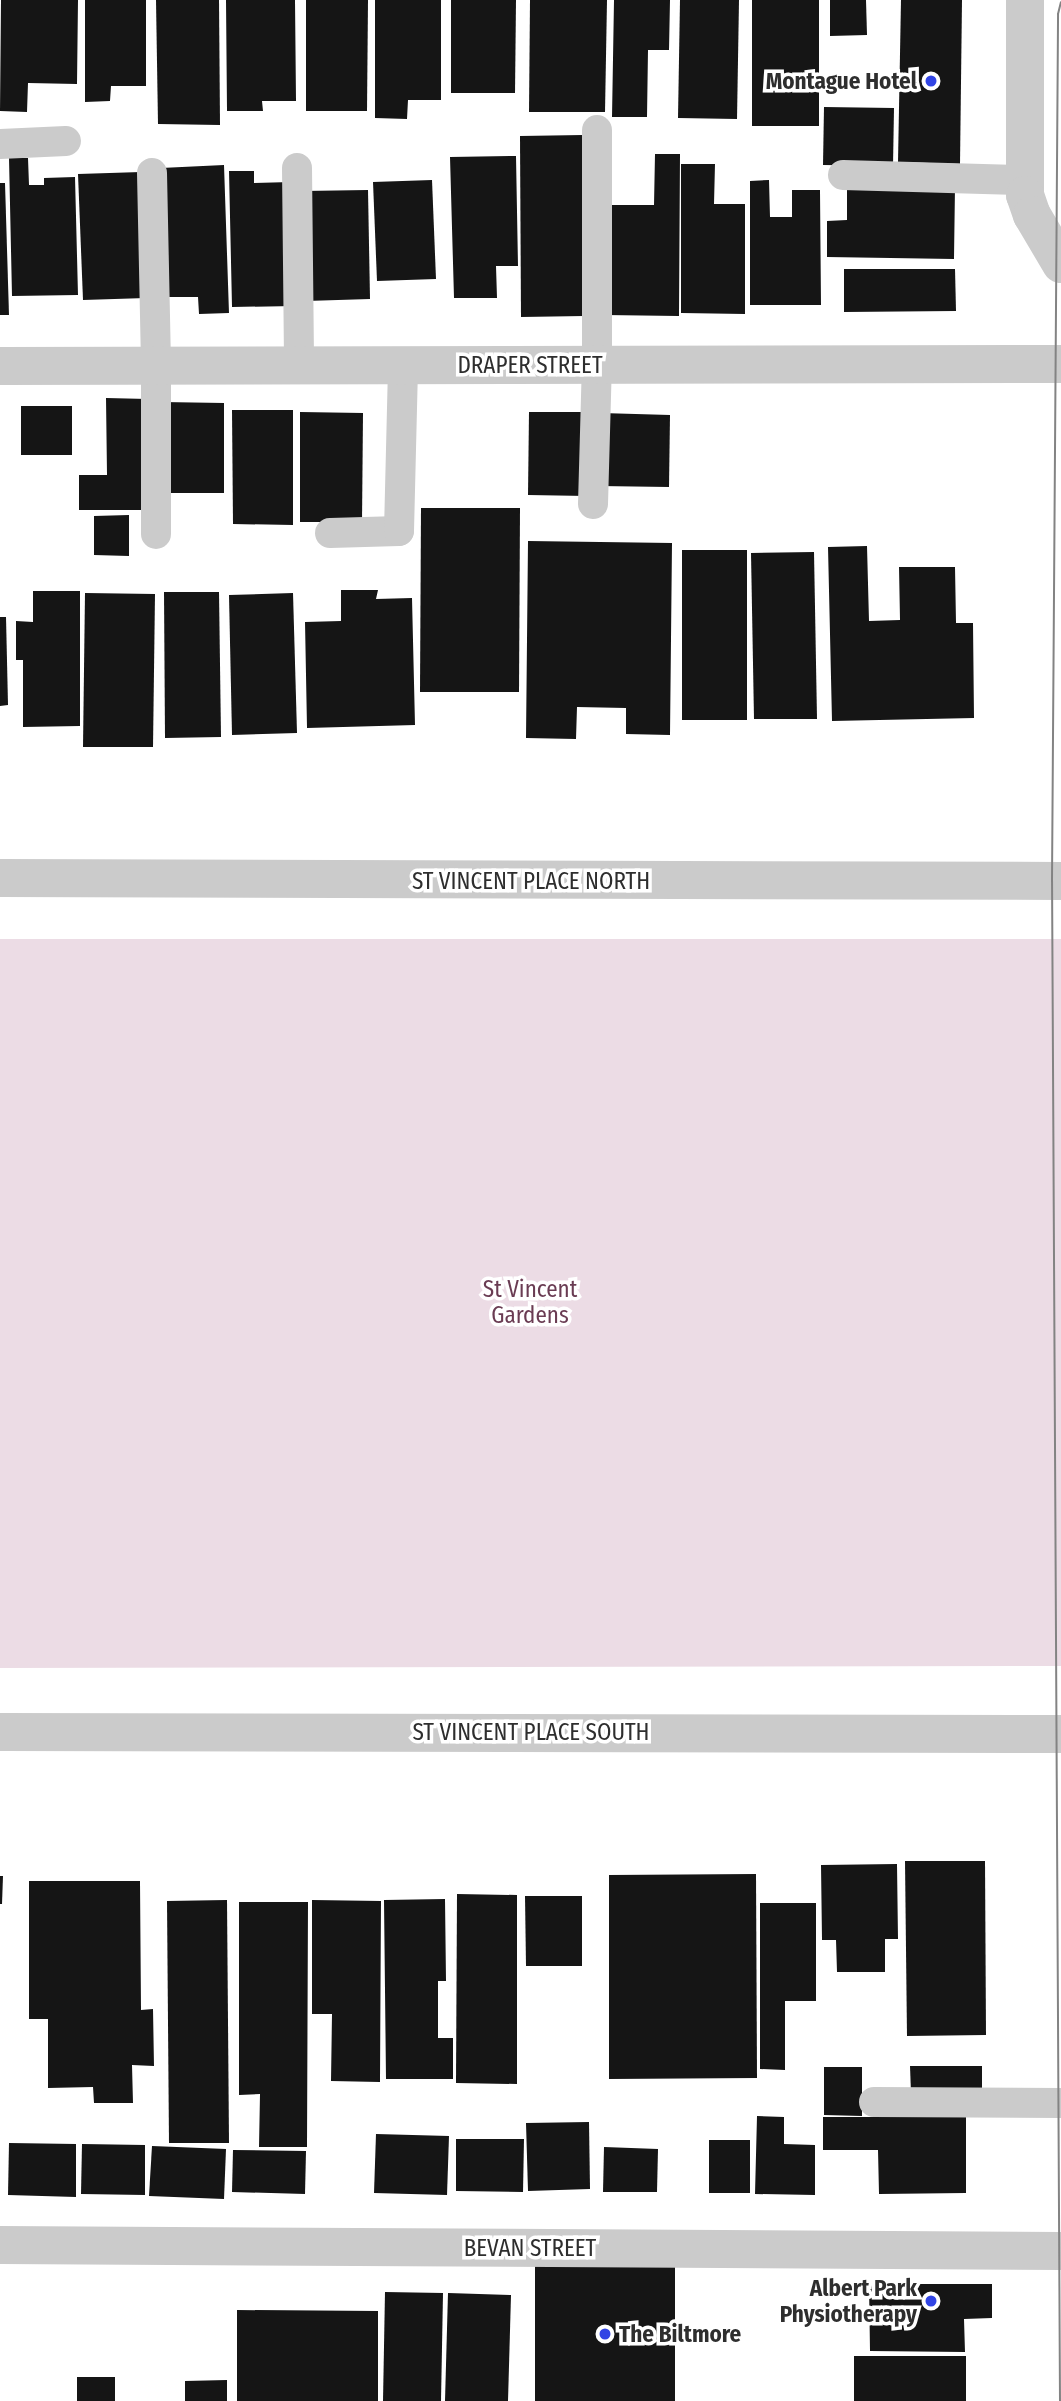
<!DOCTYPE html>
<style>
body{margin:0}
#map{position:relative;width:1061px;height:2401px;overflow:hidden;background:#fff;font-family:"Fira Sans Condensed",sans-serif}
div>[style]{position:absolute}
.green>*{inset:0;background:#ecdce5}
.building>*{inset:0;background:#151515}
.lane>*{height:30px;margin:-15px;padding:0 15px;transform-origin:15px;border-radius:15px;background:#cbcbcb}
.street>*{height:38px;margin:-19px;padding:0 19px;transform-origin:19px;border-radius:19px;background:#cbcbcb}
.tram>*{height:2px;margin:-1px;padding:0 1px;transform-origin:1px;border-radius:1px;background:#838383}
.dots>*{width:19px;height:19px;translate:-50% -50%;box-sizing:border-box;border:4px solid #fff;border-radius:50%}
span{translate:-50% -50%;white-space:nowrap;text-align:center;line-height:1.15;-webkit-text-stroke:7px #fff;paint-order:stroke}
.poi-label{font-size:23px;color:#2e2e2e;font-weight:700}
.right{translate:-100% -50%;text-align:right}
.left{translate:0 -50%;text-align:left}
.street-label{font-size:23px;color:#2e2e2e}
.park-label{font-size:23px;color:#6a3c53}
</style>
<div id="map">
<div class="green">
<i style="clip-path:polygon(0 939px,1061px 939px,1061px 1666px,0 1668px)"></i>
</div>
<div class="building">
<i style="clip-path:polygon(1px 0,78px 0,77px 84px,28px 83px,27px 112px,0 111px)"></i>
<i style="clip-path:polygon(85px 0,146px 0,146px 86px,111px 86px,110px 101px,85px 102px)"></i>
<i style="clip-path:polygon(156px 0,219px 0,220px 125px,158px 124px)"></i>
<i style="clip-path:polygon(226px 0,295px 0,296px 101px,262px 101px,263px 111px,227px 111px)"></i>
<i style="clip-path:polygon(306px 0,368px 0,367px 111px,306px 111px)"></i>
<i style="clip-path:polygon(375px 0,441px 0,441px 100px,408px 100px,407px 119px,375px 118px)"></i>
<i style="clip-path:polygon(451px 0,516px 0,515px 93px,451px 93px)"></i>
<i style="clip-path:polygon(530px 0,607px 0,605px 112px,529px 112px)"></i>
<i style="clip-path:polygon(614px 0,670px 0,669px 50px,648px 50px,647px 117px,612px 117px)"></i>
<i style="clip-path:polygon(680px 0,739px 0,737px 119px,678px 118px)"></i>
<i style="clip-path:polygon(752px 0,819px 0,819px 126px,752px 126px)"></i>
<i style="clip-path:polygon(830px 0,866px 0,867px 35px,830px 36px)"></i>
<i style="clip-path:polygon(901px 0,962px 0,960px 164px,898px 162px)"></i>
<i style="clip-path:polygon(824px 107px,894px 108px,893px 166px,823px 165px)"></i>
<i style="clip-path:polygon(583px 135px,584px 316px,521px 317px,520px 136px)"></i>
<i style="clip-path:polygon(655px 154px,680px 154px,679px 316px,605px 315px,606px 205px,654px 205px)"></i>
<i style="clip-path:polygon(516px 156px,518px 266px,496px 266px,497px 298px,454px 298px,450px 157px)"></i>
<i style="clip-path:polygon(9px 158px,28px 158px,29px 185px,44px 185px,44px 178px,75px 177px,78px 295px,12px 296px)"></i>
<i style="clip-path:polygon(681px 164px,715px 164px,714px 204px,745px 204px,745px 314px,681px 313px)"></i>
<i style="clip-path:polygon(224px 165px,229px 313px,199px 314px,198px 297px,165px 297px,161px 168px)"></i>
<i style="clip-path:polygon(229px 171px,254px 171px,254px 183px,291px 182px,294px 306px,232px 307px)"></i>
<i style="clip-path:polygon(141px 172px,146px 298px,83px 300px,78px 174px)"></i>
<i style="clip-path:polygon(432px 180px,436px 279px,377px 281px,373px 182px)"></i>
<i style="clip-path:polygon(769px 180px,770px 217px,792px 217px,792px 190px,820px 190px,821px 305px,750px 305px,750px 181px)"></i>
<i style="clip-path:polygon(0 183px,5px 183px,9px 315px,0 315px)"></i>
<i style="clip-path:polygon(847px 186px,955px 187px,954px 259px,827px 257px,827px 221px,847px 220px)"></i>
<i style="clip-path:polygon(368px 190px,370px 299px,306px 301px,303px 191px)"></i>
<i style="clip-path:polygon(844px 269px,955px 269px,956px 311px,844px 312px)"></i>
<i style="clip-path:polygon(106px 398px,148px 399px,149px 510px,79px 510px,79px 475px,107px 475px)"></i>
<i style="clip-path:polygon(162px 402px,224px 403px,224px 493px,162px 493px)"></i>
<i style="clip-path:polygon(21px 406px,72px 406px,72px 455px,21px 455px)"></i>
<i style="clip-path:polygon(232px 410px,293px 410px,293px 525px,233px 524px)"></i>
<i style="clip-path:polygon(300px 412px,363px 413px,362px 522px,300px 522px)"></i>
<i style="clip-path:polygon(529px 412px,587px 412px,587px 496px,528px 495px)"></i>
<i style="clip-path:polygon(601px 413px,670px 415px,669px 487px,599px 486px)"></i>
<i style="clip-path:polygon(421px 508px,520px 508px,519px 692px,420px 692px)"></i>
<i style="clip-path:polygon(129px 515px,129px 556px,94px 555px,94px 516px)"></i>
<i style="clip-path:polygon(528px 541px,672px 543px,670px 735px,626px 734px,626px 708px,577px 707px,576px 739px,526px 738px)"></i>
<i style="clip-path:polygon(867px 546px,869px 621px,900px 620px,899px 567px,955px 567px,956px 623px,973px 623px,974px 718px,832px 721px,828px 547px)"></i>
<i style="clip-path:polygon(682px 550px,747px 550px,747px 720px,682px 720px)"></i>
<i style="clip-path:polygon(814px 552px,817px 719px,754px 719px,751px 553px)"></i>
<i style="clip-path:polygon(341px 590px,378px 590px,376px 599px,412px 598px,415px 725px,307px 728px,305px 622px,341px 621px)"></i>
<i style="clip-path:polygon(33px 591px,80px 591px,80px 726px,23px 727px,23px 660px,16px 660px,16px 621px,33px 622px)"></i>
<i style="clip-path:polygon(164px 592px,219px 592px,221px 737px,165px 738px)"></i>
<i style="clip-path:polygon(85px 593px,155px 594px,153px 747px,83px 747px)"></i>
<i style="clip-path:polygon(293px 593px,297px 733px,232px 735px,229px 595px)"></i>
<i style="clip-path:polygon(0 617px,6px 617px,8px 705px,0 706px)"></i>
<i style="clip-path:polygon(905px 1861px,985px 1861px,986px 2035px,907px 2036px)"></i>
<i style="clip-path:polygon(897px 1864px,898px 1939px,885px 1939px,885px 1972px,837px 1972px,836px 1940px,822px 1940px,821px 1865px)"></i>
<i style="clip-path:polygon(756px 1874px,757px 2078px,609px 2079px,609px 1875px)"></i>
<i style="clip-path:polygon(0 1876px,3px 1876px,2px 1904px,0 1904px)"></i>
<i style="clip-path:polygon(29px 1881px,140px 1881px,141px 2010px,153px 2009px,154px 2066px,132px 2065px,133px 2103px,94px 2103px,93px 2087px,48px 2088px,48px 2019px,29px 2019px)"></i>
<i style="clip-path:polygon(457px 1894px,517px 1895px,517px 2084px,456px 2083px)"></i>
<i style="clip-path:polygon(525px 1896px,582px 1896px,582px 1966px,526px 1966px)"></i>
<i style="clip-path:polygon(445px 1899px,446px 1981px,438px 1981px,438px 2038px,453px 2038px,453px 2079px,386px 2079px,384px 1900px)"></i>
<i style="clip-path:polygon(227px 1900px,229px 2143px,169px 2143px,167px 1901px)"></i>
<i style="clip-path:polygon(312px 1900px,381px 1901px,380px 2082px,331px 2081px,332px 2014px,312px 2014px)"></i>
<i style="clip-path:polygon(239px 1902px,308px 1902px,307px 2147px,259px 2147px,260px 2094px,239px 2095px)"></i>
<i style="clip-path:polygon(760px 1903px,816px 1903px,816px 2001px,785px 2001px,785px 2070px,760px 2069px)"></i>
<i style="clip-path:polygon(910px 2066px,982px 2066px,982px 2093px,911px 2093px)"></i>
<i style="clip-path:polygon(824px 2067px,862px 2067px,862px 2116px,824px 2115px)"></i>
<i style="clip-path:polygon(757px 2116px,784px 2117px,784px 2144px,815px 2145px,815px 2195px,755px 2194px)"></i>
<i style="clip-path:polygon(823px 2117px,966px 2117px,966px 2193px,879px 2194px,878px 2150px,823px 2150px)"></i>
<i style="clip-path:polygon(589px 2122px,590px 2189px,528px 2191px,526px 2123px)"></i>
<i style="clip-path:polygon(376px 2134px,449px 2136px,447px 2195px,374px 2193px)"></i>
<i style="clip-path:polygon(456px 2139px,524px 2139px,523px 2192px,456px 2191px)"></i>
<i style="clip-path:polygon(709px 2140px,750px 2140px,750px 2193px,709px 2193px)"></i>
<i style="clip-path:polygon(9px 2143px,76px 2144px,76px 2197px,8px 2195px)"></i>
<i style="clip-path:polygon(82px 2144px,145px 2145px,145px 2195px,81px 2194px)"></i>
<i style="clip-path:polygon(152px 2146px,226px 2149px,224px 2199px,149px 2196px)"></i>
<i style="clip-path:polygon(604px 2147px,658px 2149px,657px 2192px,603px 2192px)"></i>
<i style="clip-path:polygon(233px 2150px,306px 2151px,305px 2194px,232px 2192px)"></i>
<i style="clip-path:polygon(535px 2266px,675px 2267px,675px 2401px,535px 2401px)"></i>
<i style="clip-path:polygon(869px 2284px,992px 2284px,992px 2318px,964px 2319px,965px 2352px,870px 2351px)"></i>
<i style="clip-path:polygon(385px 2292px,443px 2293px,441px 2401px,383px 2401px)"></i>
<i style="clip-path:polygon(448px 2293px,511px 2295px,508px 2401px,445px 2401px)"></i>
<i style="clip-path:polygon(237px 2310px,378px 2311px,378px 2401px,237px 2401px)"></i>
<i style="clip-path:polygon(854px 2356px,966px 2356px,966px 2401px,854px 2401px)"></i>
<i style="clip-path:polygon(77px 2377px,115px 2377px,115px 2401px,77px 2401px)"></i>
<i style="clip-path:polygon(227px 2380px,227px 2401px,185px 2401px,185px 2381px)"></i>
</div>
<div class="lane">
<i style="left:0;top:144px;width:66px;rotate:-2.6deg"></i>
<i style="left:297px;top:168px;width:197px;rotate:89.4deg"></i>
<i style="left:152px;top:173px;width:192px;rotate:88.8deg"></i>
<i style="left:156px;top:365px;width:169px;rotate:90deg"></i>
<i style="left:843px;top:175px;width:180px;rotate:1.6deg"></i>
<i style="left:593px;top:504px;width:139px;rotate:-88.4deg"></i>
<i style="left:597px;top:365px;width:235px;rotate:-90deg"></i>
<i style="left:330px;top:533px;width:69px;rotate:-1.7deg"></i>
<i style="left:399px;top:531px;width:167px;rotate:-88.6deg"></i>
<i style="left:874px;top:2102px;width:187px;rotate:0.3deg"></i>
</div>
<div class="street">
<i style="left:1025px;top:0;width:195px;rotate:90deg"></i>
<i style="left:1025px;top:195px;width:21px;rotate:71deg"></i>
<i style="left:1032px;top:215px;width:57px;rotate:59.4deg"></i>
<i style="left:0;top:366px;width:1061px;rotate:-0.11deg"></i>
<i style="left:0;top:878px;width:1061px;rotate:0.16deg"></i>
<i style="left:0;top:1732px;width:1061px;rotate:0.11deg"></i>
<i style="left:0;top:2245px;width:1061px;rotate:0.32deg"></i>
</div>
<div class="tram">
<i style="left:1060px;top:2401px;width:1520px;rotate:-90.3deg"></i>
<i style="left:1052px;top:881px;width:867px;rotate:-89.6deg"></i>
<i style="left:1058px;top:14px;width:12px;rotate:-76deg"></i>
</div>
<div class="dots">
<i style="left:931px;top:81px;background:#3144e4"></i>
<i style="left:931px;top:2301px;background:#3144e4"></i>
<i style="left:605px;top:2334px;background:#3144e4"></i>
</div>
<div class="poi-label">
<span class="right" style="left:917px;top:81px">Montague Hotel</span>
<span class="right" style="left:917px;top:2301px">Albert Park<br>Physiotherapy</span>
<span class="left" style="left:619px;top:2334px">The Biltmore</span>
</div>
<div class="street-label">
<span style="left:530px;top:365px">DRAPER STREET</span>
<span style="left:531px;top:881px">ST VINCENT PLACE NORTH</span>
<span style="left:531px;top:1732px">ST VINCENT PLACE SOUTH</span>
<span style="left:530px;top:2248px">BEVAN STREET</span>
</div>
<div class="park-label">
<span style="left:530px;top:1302px">St Vincent<br>Gardens</span>
</div>
</div>
